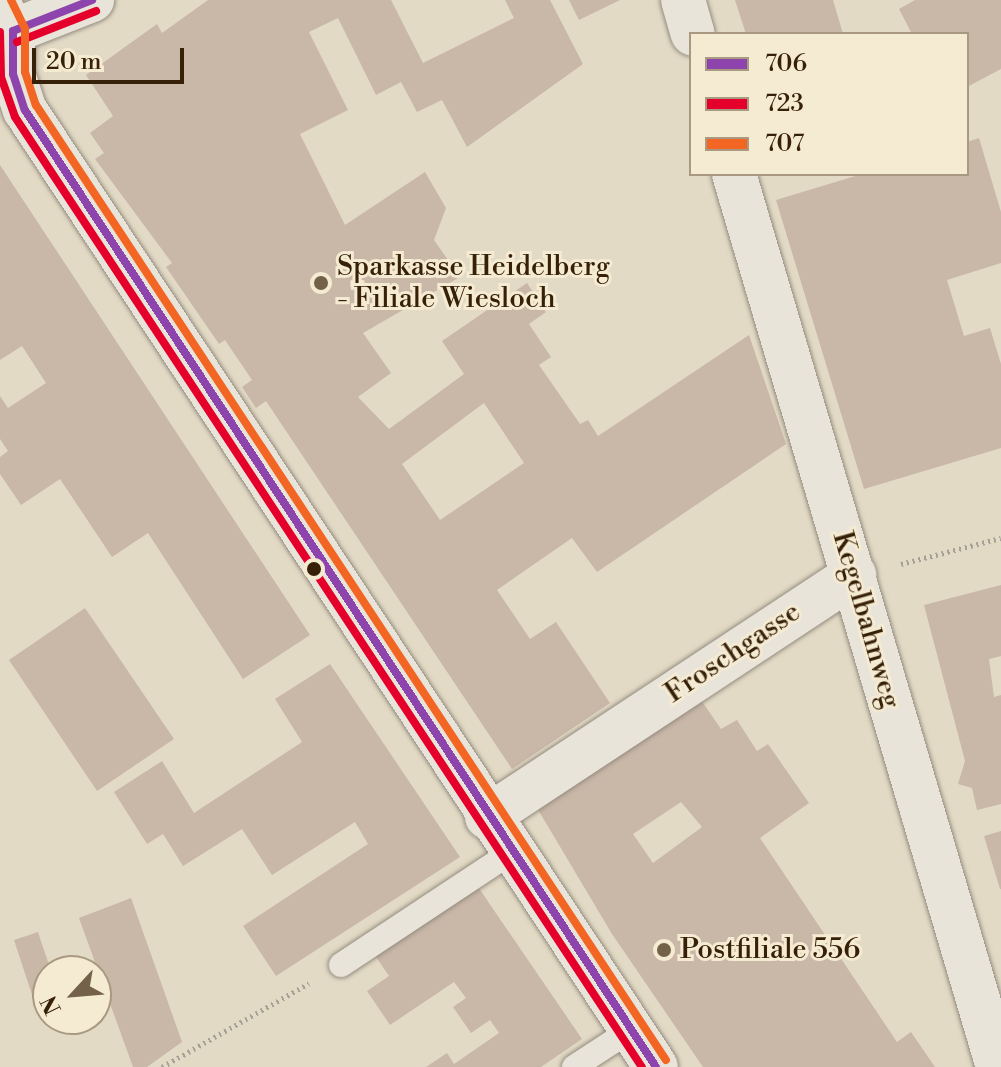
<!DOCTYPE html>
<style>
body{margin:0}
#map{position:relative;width:1001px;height:1067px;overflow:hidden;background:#e3dac6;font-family:"Libre Bodoni",serif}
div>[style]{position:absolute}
.building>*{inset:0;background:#c9b7a8}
.path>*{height:5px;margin-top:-2.5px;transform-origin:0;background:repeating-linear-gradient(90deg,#a7a096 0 2px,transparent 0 6px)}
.roads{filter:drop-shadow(0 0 2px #948c7e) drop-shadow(0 0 2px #948c7e)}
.lane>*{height:24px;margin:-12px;padding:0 12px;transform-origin:12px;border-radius:12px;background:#e9e4da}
.street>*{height:44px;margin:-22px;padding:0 22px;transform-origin:22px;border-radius:22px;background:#e9e4da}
.secondary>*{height:44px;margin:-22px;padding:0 22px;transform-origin:22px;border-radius:22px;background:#e9e4da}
.bus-1>*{height:8px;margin:-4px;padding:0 4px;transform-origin:4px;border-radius:4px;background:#8e44ad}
.bus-2>*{height:8px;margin:-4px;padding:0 4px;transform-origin:4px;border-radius:4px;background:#e4002b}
.bus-3>*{height:8px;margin:-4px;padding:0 4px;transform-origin:4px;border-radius:4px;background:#f26522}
.dots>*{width:22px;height:22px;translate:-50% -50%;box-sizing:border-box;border:4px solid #f5ead2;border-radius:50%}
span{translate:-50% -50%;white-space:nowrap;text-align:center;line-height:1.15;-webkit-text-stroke:6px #f5ead2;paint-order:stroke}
.poi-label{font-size:28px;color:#362008}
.left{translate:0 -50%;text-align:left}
.street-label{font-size:28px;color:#362008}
.legend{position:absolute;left:689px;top:32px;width:280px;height:144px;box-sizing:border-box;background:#f5ead2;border:2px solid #a99981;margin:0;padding:10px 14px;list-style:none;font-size:24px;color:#362008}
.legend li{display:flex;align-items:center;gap:16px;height:40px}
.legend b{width:40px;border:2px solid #a99981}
.north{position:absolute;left:32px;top:955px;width:80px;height:80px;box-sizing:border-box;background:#f5ead2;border:2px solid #a99981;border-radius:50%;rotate:244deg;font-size:22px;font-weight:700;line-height:32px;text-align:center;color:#362008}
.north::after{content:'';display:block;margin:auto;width:28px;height:36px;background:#73614a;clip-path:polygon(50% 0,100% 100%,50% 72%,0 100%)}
.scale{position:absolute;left:32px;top:48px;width:152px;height:36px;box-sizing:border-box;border:4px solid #362008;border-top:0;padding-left:10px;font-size:24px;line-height:28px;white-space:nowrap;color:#362008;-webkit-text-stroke:6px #f5ead2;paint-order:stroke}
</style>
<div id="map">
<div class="building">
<i style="clip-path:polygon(evenodd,208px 0,391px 0,423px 63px,514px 18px,505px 0,550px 0,583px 64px,467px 147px,442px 100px,417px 112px,401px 82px,376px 95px,338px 18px,309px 32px,348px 110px,300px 134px,345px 225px,425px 172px,446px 208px,434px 240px,460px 277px,363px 333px,391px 373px,358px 397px,389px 429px,464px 374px,442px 341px,527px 283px,546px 312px,529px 324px,551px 357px,539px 365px,580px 424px,588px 420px,598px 436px,749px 335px,786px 444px,597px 572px,572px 538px,497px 590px,530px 639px,556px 622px,610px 703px,512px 769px,266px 401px,256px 408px,242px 387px,252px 380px,225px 340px,219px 344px,166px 267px,172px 263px,95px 159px,104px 153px,90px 133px,113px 116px,86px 75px,157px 24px,162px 33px,208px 0,484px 403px,524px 463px,440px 520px,402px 464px,484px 403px)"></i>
<i style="clip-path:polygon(569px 0,620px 0,579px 20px)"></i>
<i style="clip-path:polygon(735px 0,833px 0,843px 34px,746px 34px)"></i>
<i style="clip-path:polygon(915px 0,1001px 0,1001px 69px,967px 87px,967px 34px,912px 34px,899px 9px)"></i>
<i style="clip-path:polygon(979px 138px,1001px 212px,1001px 263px,947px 280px,964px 336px,990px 328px,1001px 364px,1001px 448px,864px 489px,776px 200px,862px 174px,967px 174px,967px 142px)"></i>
<i style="clip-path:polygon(0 165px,310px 635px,243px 679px,148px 533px,112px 557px,60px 479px,21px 505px,0 474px,0 457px,8px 451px,0 439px,0 396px,8px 408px,46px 383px,22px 346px,0 360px)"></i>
<i style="clip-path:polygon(1001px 585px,1001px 656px,989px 659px,994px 697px,1001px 695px,1001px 804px,977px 810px,972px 788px,958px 784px,965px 761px,924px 605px)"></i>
<i style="clip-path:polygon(85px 608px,174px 739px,97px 791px,9px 660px)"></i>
<i style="clip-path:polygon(330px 664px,460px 857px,276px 976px,243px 926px,368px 844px,355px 822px,272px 875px,242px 829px,183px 866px,163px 834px,147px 844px,114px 792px,162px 761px,194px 813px,302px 742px,275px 699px)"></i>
<i style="clip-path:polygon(evenodd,701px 700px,721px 729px,737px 720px,757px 751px,768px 744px,809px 803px,760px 838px,897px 1042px,911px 1032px,935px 1067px,703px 1067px,612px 934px,537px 808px,701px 700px,681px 802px,702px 827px,653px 863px,633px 834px,681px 802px)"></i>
<i style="clip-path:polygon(1001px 831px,1001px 889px,1000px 889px,984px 836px)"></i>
<i style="clip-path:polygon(474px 881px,582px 1039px,541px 1067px,426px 1067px,447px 1053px,454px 1064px,499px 1033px,490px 1020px,471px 1033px,453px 1007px,466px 998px,454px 982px,390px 1025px,367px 991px,389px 976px,372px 951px)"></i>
<i style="clip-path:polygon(131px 898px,182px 1042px,147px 1067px,133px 1067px,79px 918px)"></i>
<i style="clip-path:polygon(38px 932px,51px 971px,48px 1003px,36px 1007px,14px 940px)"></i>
</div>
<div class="path">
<i style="left:901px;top:564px;width:103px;rotate:-14.6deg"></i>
<i style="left:162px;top:1067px;width:169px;rotate:-29.7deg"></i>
</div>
<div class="roads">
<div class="lane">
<i style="left:341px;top:965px;width:205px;rotate:-33.5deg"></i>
<i style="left:574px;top:1067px;width:68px;rotate:-33deg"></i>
</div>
<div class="street">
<i style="left:683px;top:0;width:35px;rotate:74deg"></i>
<i style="left:734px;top:174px;width:931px;rotate:73.53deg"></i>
<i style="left:487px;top:817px;width:440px;rotate:-33.4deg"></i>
</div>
<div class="secondary">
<i style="left:0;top:6px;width:28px;rotate:63deg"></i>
<i style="left:13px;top:31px;width:43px;rotate:90deg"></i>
<i style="left:13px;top:74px;width:38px;rotate:72deg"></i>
<i style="left:25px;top:110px;width:1146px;rotate:56.6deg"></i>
<i style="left:13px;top:31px;width:85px;rotate:-21.4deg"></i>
</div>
</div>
<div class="bus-1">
<i style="left:13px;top:31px;width:43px;rotate:90deg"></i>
<i style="left:13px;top:74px;width:38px;rotate:72deg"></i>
<i style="left:25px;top:110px;width:1146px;rotate:56.6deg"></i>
<i style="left:13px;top:31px;width:85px;rotate:-21.4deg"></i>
</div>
<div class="bus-2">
<i style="left:0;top:32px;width:45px;rotate:88.7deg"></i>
<i style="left:1px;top:77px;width:42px;rotate:70.7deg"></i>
<i style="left:15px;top:117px;width:1138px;rotate:56.58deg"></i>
<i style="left:17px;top:42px;width:85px;rotate:-21.4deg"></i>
</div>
<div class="bus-3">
<i style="left:11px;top:0;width:32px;rotate:64deg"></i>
<i style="left:25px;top:29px;width:43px;rotate:90deg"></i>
<i style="left:25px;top:72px;width:35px;rotate:72deg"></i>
<i style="left:36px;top:105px;width:1144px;rotate:56.59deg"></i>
</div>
<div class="dots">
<i style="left:321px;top:283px;background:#73614a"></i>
<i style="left:314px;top:569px;background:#362008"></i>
<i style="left:664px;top:950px;background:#73614a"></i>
</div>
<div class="poi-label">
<span class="left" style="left:337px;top:283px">Sparkasse Heidelberg<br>- Filiale Wiesloch</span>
<span class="left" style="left:680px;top:950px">Postfiliale 556</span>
</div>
<div class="street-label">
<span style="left:866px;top:620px;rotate:74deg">Kegelbahnweg</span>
<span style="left:733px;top:653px;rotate:-34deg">Froschgasse</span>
</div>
<ul class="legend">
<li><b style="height:10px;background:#8e44ad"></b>706</li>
<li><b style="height:10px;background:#e4002b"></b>723</li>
<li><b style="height:10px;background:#f26522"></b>707</li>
</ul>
<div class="north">N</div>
<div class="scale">20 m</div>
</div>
